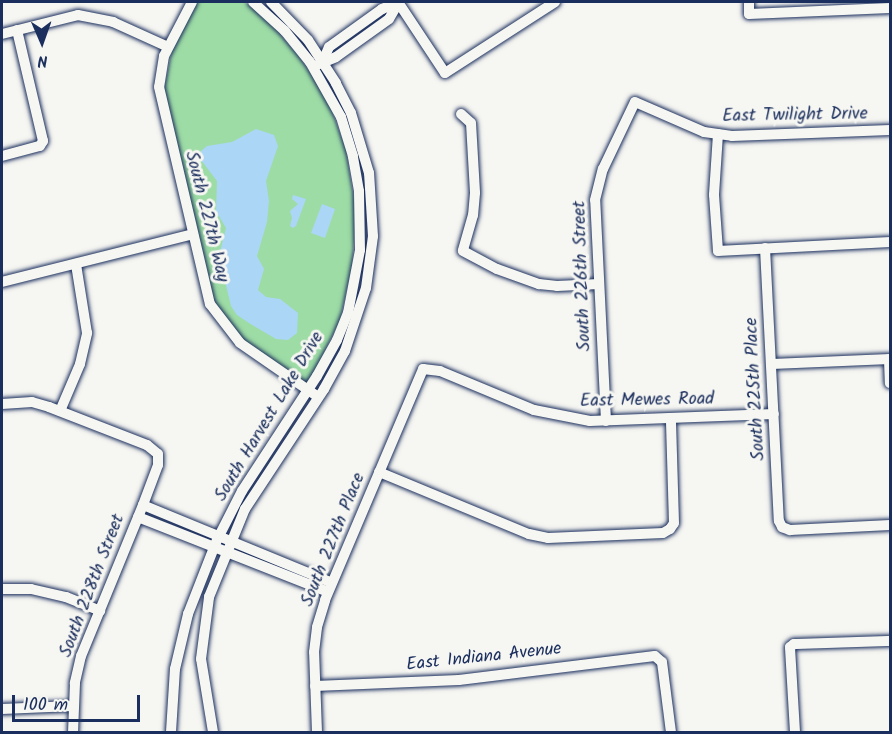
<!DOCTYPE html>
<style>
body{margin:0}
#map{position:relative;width:892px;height:734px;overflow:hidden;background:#f6f6f2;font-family:Kalam,sans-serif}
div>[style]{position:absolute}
.green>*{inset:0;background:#9ddca5}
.water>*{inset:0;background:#abd6f6}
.roads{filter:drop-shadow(0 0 2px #1b2f5e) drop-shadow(0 0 2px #1b2f5e)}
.minor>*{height:10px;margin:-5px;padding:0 5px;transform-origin:5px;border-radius:5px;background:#f6f6f2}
span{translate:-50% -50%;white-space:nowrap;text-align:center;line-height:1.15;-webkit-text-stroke:6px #f6f6f2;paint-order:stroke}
.street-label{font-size:18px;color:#1b2f5e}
.frame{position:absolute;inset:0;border:3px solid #1b2f5e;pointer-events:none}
.north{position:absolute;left:12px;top:12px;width:60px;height:60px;-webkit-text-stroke:4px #f6f6f2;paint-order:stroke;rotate:178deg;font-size:16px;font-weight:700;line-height:24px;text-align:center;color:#1b2f5e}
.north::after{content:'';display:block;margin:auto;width:21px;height:27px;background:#1b2f5e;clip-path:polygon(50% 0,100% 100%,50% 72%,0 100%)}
.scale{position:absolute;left:12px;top:695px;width:128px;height:27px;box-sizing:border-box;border:3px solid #1b2f5e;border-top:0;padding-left:8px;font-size:18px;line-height:21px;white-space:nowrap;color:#1b2f5e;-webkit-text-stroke:4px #f6f6f2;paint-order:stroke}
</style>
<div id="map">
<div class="green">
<i style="clip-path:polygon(197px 2px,244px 2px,263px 14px,301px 59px,328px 100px,346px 150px,356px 213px,352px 266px,340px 320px,308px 385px,239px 338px,214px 305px,163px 95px,172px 50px)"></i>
</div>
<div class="water">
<i style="clip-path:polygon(256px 129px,274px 135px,278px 146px,266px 181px,269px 201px,267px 222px,257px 256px,264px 269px,258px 290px,266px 297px,280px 299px,298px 313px,297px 333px,288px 340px,276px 339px,249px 323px,237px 315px,231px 306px,219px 256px,226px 228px,216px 211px,217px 181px,201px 160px,201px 151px,207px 146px,232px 142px)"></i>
<i style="clip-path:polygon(293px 195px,306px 199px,296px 226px,293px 228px,290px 226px,292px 218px,290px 211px,298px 204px,292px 199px)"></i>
<i style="clip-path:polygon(322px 204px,335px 209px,325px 238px,311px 233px)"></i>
</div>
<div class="roads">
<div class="minor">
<i style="left:192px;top:2px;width:61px;rotate:117.4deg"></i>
<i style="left:164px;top:56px;width:31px;rotate:99deg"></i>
<i style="left:159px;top:87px;width:223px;rotate:76.8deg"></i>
<i style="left:210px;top:304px;width:49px;rotate:52.4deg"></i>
<i style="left:240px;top:343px;width:90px;rotate:34.6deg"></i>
<i style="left:398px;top:2px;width:85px;rotate:56.5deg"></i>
<i style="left:445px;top:73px;width:131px;rotate:-32.8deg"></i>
<i style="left:749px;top:2px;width:12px;rotate:90deg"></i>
<i style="left:749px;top:14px;width:141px;rotate:-2.4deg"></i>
<i style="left:2px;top:34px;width:78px;rotate:-14deg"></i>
<i style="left:78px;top:15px;width:36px;rotate:11deg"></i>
<i style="left:113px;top:22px;width:60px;rotate:24.4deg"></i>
<i style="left:323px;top:61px;width:15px;rotate:-67deg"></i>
<i style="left:329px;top:47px;width:65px;rotate:-35.6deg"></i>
<i style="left:382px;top:9px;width:18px;rotate:-22deg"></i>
<i style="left:319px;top:64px;width:18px;rotate:-22deg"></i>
<i style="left:336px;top:57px;width:65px;rotate:-35.6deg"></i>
<i style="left:389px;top:19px;width:20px;rotate:-60deg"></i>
<i style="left:461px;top:114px;width:13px;rotate:42deg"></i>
<i style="left:471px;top:123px;width:70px;rotate:86.7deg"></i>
<i style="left:475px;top:193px;width:22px;rotate:95deg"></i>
<i style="left:473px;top:215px;width:37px;rotate:106deg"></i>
<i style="left:463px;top:251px;width:38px;rotate:28deg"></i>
<i style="left:497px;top:269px;width:45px;rotate:19.7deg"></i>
<i style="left:539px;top:284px;width:18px;rotate:6deg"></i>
<i style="left:557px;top:286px;width:42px;rotate:-2.7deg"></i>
<i style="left:718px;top:134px;width:61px;rotate:93.8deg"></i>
<i style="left:714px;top:195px;width:56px;rotate:85.9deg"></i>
<i style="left:718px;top:251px;width:172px;rotate:-3deg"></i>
<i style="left:2px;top:156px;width:39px;rotate:-15deg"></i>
<i style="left:40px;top:146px;width:6px;rotate:-59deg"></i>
<i style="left:43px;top:141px;width:114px;rotate:-103.2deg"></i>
<i style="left:765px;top:248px;width:273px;rotate:87.1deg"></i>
<i style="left:779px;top:521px;width:7px;rotate:63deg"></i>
<i style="left:782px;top:527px;width:9px;rotate:21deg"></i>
<i style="left:790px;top:530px;width:100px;rotate:-2.9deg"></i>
<i style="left:2px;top:282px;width:197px;rotate:-14.1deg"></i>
<i style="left:889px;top:359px;width:24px;rotate:88deg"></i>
<i style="left:772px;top:364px;width:118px;rotate:-2.4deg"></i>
<i style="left:2px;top:404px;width:30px;rotate:-4deg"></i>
<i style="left:32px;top:402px;width:18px;rotate:16deg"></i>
<i style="left:49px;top:407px;width:105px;rotate:21.2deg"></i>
<i style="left:147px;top:445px;width:14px;rotate:39deg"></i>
<i style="left:158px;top:454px;width:11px;rotate:90deg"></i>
<i style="left:158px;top:465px;width:43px;rotate:110.6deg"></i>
<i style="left:143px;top:505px;width:163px;rotate:112.3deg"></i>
<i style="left:81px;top:656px;width:28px;rotate:103deg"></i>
<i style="left:75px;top:683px;width:49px;rotate:92.3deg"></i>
<i style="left:60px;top:411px;width:51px;rotate:-66.9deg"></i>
<i style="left:80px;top:364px;width:32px;rotate:-77deg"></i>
<i style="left:87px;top:333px;width:70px;rotate:-99.1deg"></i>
<i style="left:606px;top:421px;width:221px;rotate:-92.8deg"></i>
<i style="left:595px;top:200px;width:32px;rotate:-76deg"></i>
<i style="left:603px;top:169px;width:74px;rotate:-64.5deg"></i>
<i style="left:635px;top:102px;width:75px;rotate:23.5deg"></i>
<i style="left:704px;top:132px;width:28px;rotate:8deg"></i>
<i style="left:732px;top:136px;width:158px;rotate:-2.2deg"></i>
<i style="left:379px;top:472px;width:162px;rotate:22.5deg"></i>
<i style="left:529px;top:534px;width:19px;rotate:12deg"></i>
<i style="left:548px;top:538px;width:115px;rotate:-2.5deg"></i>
<i style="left:663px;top:533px;width:8px;rotate:-30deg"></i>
<i style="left:670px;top:529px;width:7px;rotate:-56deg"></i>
<i style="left:674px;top:523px;width:104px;rotate:-91.7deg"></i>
<i style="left:143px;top:505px;width:204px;rotate:22.4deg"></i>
<i style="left:138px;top:517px;width:204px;rotate:21.5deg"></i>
<i style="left:2px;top:589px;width:29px"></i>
<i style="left:31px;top:589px;width:36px;rotate:13deg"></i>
<i style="left:66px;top:597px;width:37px;rotate:22deg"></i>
<i style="left:315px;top:686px;width:144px;rotate:-2.4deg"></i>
<i style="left:459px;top:680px;width:197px;rotate:-7deg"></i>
<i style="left:655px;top:656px;width:9px;rotate:41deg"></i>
<i style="left:662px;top:662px;width:71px;rotate:82.7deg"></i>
<i style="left:2px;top:709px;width:71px;rotate:-2.4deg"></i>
<i style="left:171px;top:732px;width:63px;rotate:-86.4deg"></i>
<i style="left:175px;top:669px;width:57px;rotate:-76.7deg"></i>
<i style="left:188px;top:614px;width:79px;rotate:-68.6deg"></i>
<i style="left:217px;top:540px;width:55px;rotate:-63deg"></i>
<i style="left:242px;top:491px;width:137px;rotate:-56.9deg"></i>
<i style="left:317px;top:376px;width:41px;rotate:-60.9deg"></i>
<i style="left:337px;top:340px;width:29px;rotate:-68deg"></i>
<i style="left:348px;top:313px;width:64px;rotate:-79.2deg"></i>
<i style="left:360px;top:250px;width:59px;rotate:-91deg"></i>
<i style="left:359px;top:191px;width:36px;rotate:-100deg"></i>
<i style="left:353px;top:156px;width:41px;rotate:-107.1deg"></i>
<i style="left:341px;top:117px;width:63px;rotate:-119.4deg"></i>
<i style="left:310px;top:62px;width:40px;rotate:-129deg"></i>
<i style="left:285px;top:31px;width:43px;rotate:-137.8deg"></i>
<i style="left:213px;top:732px;width:74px;rotate:-99.3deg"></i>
<i style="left:201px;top:659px;width:63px;rotate:-82.6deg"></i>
<i style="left:209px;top:597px;width:95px;rotate:-67.8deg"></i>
<i style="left:245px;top:509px;width:144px;rotate:-56.6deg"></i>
<i style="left:324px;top:389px;width:43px;rotate:-61.1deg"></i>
<i style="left:345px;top:351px;width:66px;rotate:-71.6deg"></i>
<i style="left:366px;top:288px;width:52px;rotate:-82.3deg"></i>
<i style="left:373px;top:236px;width:63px;rotate:-93.6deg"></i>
<i style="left:369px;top:173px;width:63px;rotate:-106.7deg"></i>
<i style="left:351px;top:113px;width:34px;rotate:-117deg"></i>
<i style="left:336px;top:83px;width:51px;rotate:-123.1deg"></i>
<i style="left:308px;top:40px;width:53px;rotate:-134.2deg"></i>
<i style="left:317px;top:732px;width:80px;rotate:-92.1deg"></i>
<i style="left:314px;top:652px;width:25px;rotate:-83deg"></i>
<i style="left:317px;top:627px;width:28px;rotate:-73deg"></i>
<i style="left:325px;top:600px;width:251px;rotate:-67deg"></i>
<i style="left:423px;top:369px;width:17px;rotate:7deg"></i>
<i style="left:440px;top:371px;width:102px;rotate:22.5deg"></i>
<i style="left:534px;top:410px;width:57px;rotate:11.1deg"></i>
<i style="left:590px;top:421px;width:184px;rotate:-2.2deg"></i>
<i style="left:795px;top:732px;width:85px;rotate:-93.4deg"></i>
<i style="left:790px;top:647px;width:5px;rotate:-37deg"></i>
<i style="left:794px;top:644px;width:96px;rotate:-1.8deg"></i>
</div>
</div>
<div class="street-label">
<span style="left:795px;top:116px;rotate:-1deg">East Twilight Drive</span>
<span style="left:206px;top:217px;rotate:76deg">South 227th Way</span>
<span style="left:583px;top:276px;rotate:-92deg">South 226th Street</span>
<span style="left:756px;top:389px;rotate:-93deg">South 225th Place</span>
<span style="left:647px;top:401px;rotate:-1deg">East Mewes Road</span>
<span style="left:270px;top:417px;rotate:-59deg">South Harvest Lake Drive</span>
<span style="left:334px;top:540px;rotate:-68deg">South 227th Place</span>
<span style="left:93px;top:586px;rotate:-69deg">South 228th Street</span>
<span style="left:484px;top:658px;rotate:-6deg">East Indiana Avenue</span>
</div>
<div class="frame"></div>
<div class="north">N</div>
<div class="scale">100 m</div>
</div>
